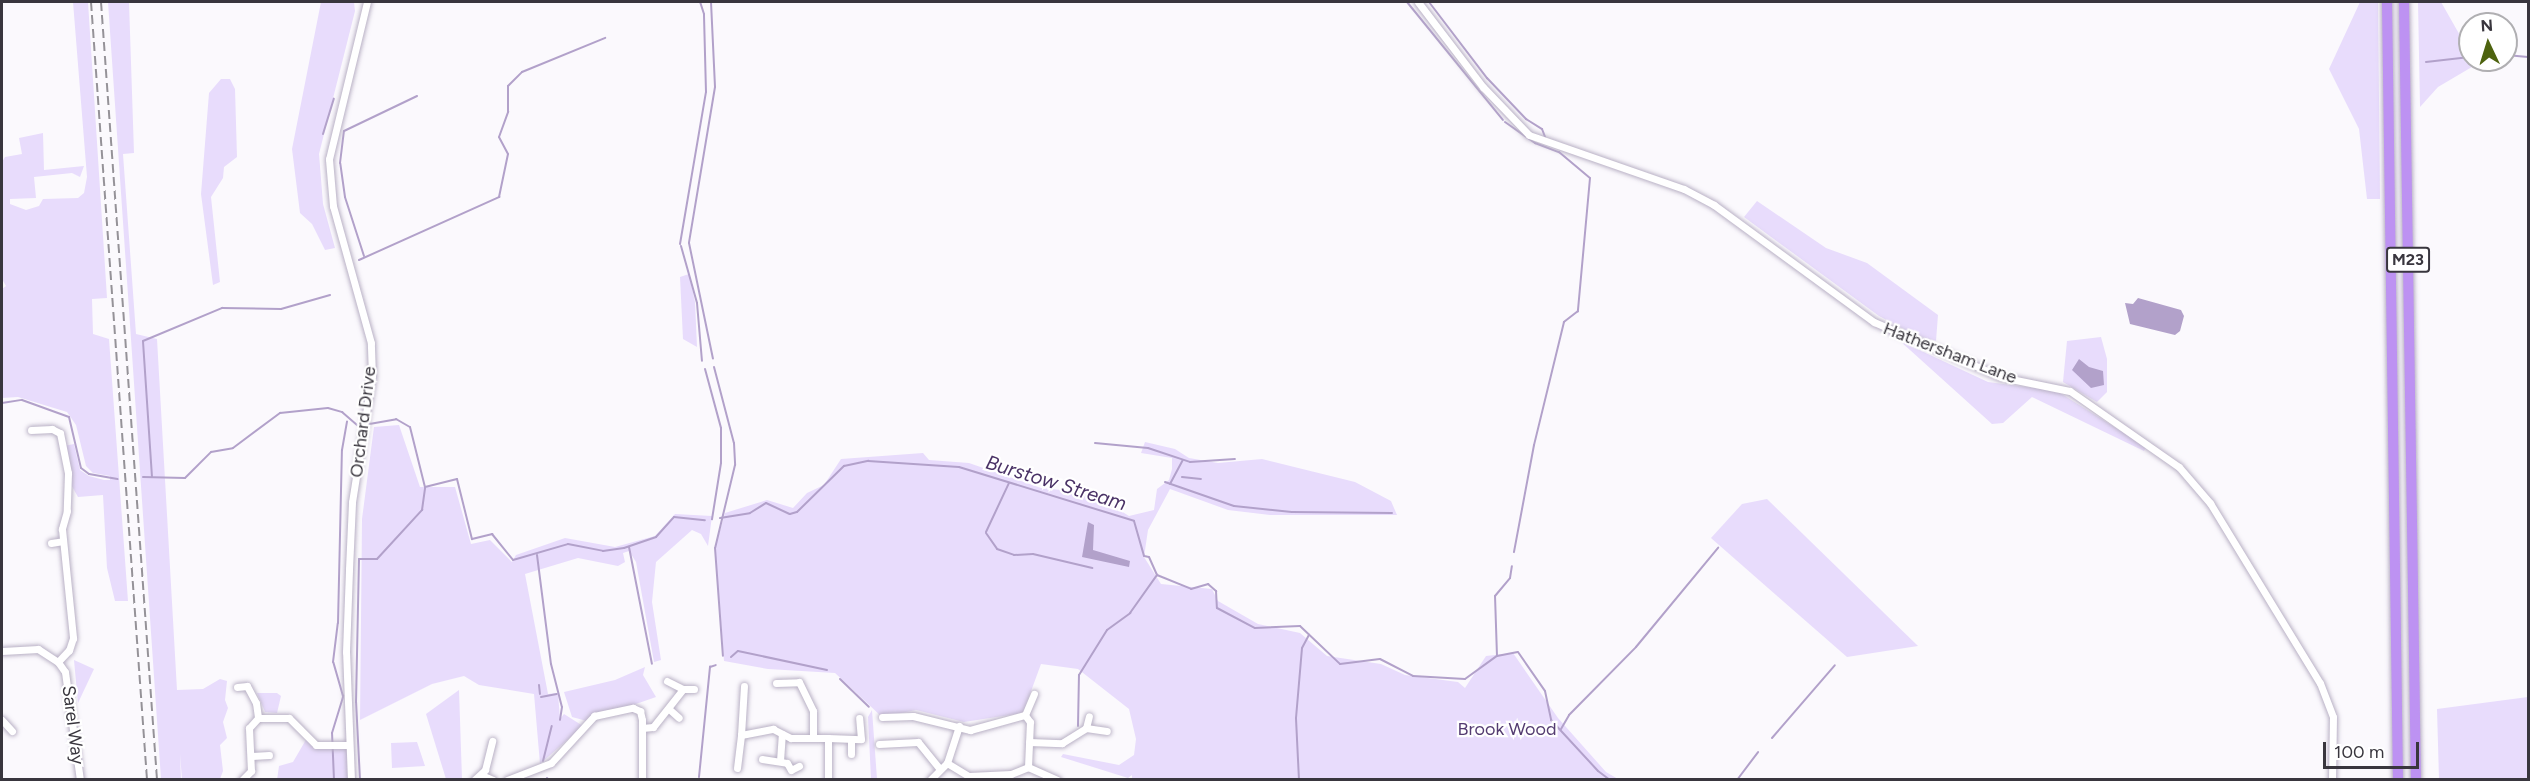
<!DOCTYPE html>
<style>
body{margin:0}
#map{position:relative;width:2530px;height:781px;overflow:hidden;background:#fbf9fd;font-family:Figtree,sans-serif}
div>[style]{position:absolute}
.green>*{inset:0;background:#e8dcfc}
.water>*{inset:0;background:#b2a1ca}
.stream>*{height:2px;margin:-1px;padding:0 1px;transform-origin:1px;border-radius:1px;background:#b2a1ca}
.roads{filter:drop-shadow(0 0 2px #b9b1c5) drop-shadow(0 0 2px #b9b1c5)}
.minor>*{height:7px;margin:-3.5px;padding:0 3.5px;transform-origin:3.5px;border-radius:3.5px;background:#fff}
.highway>*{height:10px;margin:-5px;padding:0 5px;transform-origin:5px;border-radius:5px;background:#bd92f2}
.rail>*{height:2px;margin-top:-1px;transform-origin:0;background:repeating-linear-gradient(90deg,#959298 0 9px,transparent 0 13.5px)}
span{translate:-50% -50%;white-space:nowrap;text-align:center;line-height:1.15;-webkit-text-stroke:4.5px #fff;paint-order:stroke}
.shield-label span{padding:2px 4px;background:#fff;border:2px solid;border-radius:4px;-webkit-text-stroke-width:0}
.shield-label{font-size:16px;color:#39363e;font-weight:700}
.street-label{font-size:18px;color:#39363e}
.park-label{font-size:18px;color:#543c71}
.water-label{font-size:20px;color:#4a3266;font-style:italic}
.frame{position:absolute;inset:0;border:3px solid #39363e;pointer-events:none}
.north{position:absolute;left:2458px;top:12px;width:60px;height:60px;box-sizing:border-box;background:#fff;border:2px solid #b0afb2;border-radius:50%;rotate:356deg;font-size:16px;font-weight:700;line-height:24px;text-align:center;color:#39363e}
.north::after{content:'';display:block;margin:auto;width:21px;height:27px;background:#4e630f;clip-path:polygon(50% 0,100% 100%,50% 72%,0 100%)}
.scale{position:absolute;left:2323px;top:742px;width:96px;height:27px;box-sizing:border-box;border:3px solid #39363e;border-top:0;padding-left:8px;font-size:18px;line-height:21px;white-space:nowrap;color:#39363e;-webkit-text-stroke:4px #fff;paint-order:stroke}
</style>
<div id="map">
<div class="green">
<i style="clip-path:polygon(73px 2px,88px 2px,107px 298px,92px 299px,93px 334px,109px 339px,128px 601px,115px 601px,107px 568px,103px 495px,78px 497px,69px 481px,64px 446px,74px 444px,80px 470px,89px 476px,104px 480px,110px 480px,110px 476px,93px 473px,86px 466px,76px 425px,67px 412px,18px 397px,2px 398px,2px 289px,6px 286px,2px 279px,2px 162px,5px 157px,22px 154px,19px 138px,43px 133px,44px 170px,84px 166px,80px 177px,72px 173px,34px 177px,36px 198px,10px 199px,10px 204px,26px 210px,39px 206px,43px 199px,78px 198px,84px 193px,87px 177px)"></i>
<i style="clip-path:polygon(108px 2px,129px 2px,134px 153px,123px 154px,136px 334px,157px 339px,177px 690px,203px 689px,220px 679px,227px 681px,225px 700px,228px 708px,223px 722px,227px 738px,220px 745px,223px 771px,220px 779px,182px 779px,180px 754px,181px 779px,161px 779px)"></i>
<i style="clip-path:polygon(321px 2px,354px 2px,355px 11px,319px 154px,323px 204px,335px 248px,325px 250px,312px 224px,300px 213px,292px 149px)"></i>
<i style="clip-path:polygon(2360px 2px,2378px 2px,2380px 199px,2367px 199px,2359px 129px,2329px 69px)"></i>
<i style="clip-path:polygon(2418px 2px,2441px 2px,2470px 53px,2470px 60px,2477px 64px,2438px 87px,2420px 107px)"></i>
<i style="clip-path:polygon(221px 79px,230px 79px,235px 89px,237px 157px,224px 167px,223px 178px,211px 197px,220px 282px,213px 285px,201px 194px,209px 93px)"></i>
<i style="clip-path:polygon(1757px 201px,1826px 248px,1867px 263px,1938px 315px,1936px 341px,1915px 335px,1879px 316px,1744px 217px)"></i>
<i style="clip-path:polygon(689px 274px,695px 302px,697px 347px,683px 339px,680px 277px)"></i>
<i style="clip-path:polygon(2101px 337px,2107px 359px,2107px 392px,2097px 402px,2063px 382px,2067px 341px)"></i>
<i style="clip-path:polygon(1900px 341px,1988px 382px,2057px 391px,2146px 447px,2144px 451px,2032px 397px,2003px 423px,1992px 424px)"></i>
<i style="clip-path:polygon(399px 425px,420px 487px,455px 487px,471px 544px,490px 540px,512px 562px,516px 555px,565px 538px,615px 547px,655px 536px,675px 514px,712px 516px,708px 546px,701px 534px,692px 530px,656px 562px,652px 602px,661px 660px,654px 662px,636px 562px,629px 551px,623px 553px,625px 562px,618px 566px,578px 558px,525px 574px,548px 694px,558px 693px,560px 719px,564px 714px,583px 726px,540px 764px,534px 694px,479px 685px,464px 676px,432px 684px,360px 720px,362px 519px,374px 427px)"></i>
<i style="clip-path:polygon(1145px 442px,1175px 449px,1189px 458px,1218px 463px,1262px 459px,1355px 482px,1391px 501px,1397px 515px,1270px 515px,1228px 510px,1170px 489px,1148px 530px,1144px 557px,1161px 584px,1212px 589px,1218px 601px,1258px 624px,1300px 633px,1327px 656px,1381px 664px,1405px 675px,1458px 682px,1465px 688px,1486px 656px,1513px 653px,1558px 718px,1606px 772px,1618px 779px,1132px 779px,1132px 775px,1128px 778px,1061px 757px,1063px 754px,1119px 765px,1134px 755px,1136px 739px,1129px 709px,1078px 669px,1041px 664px,1023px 713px,964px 722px,916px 710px,882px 717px,835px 673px,768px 669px,724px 661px,715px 548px,725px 513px,767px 500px,793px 508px,807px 493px,824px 485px,841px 459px,923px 453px,929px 460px,969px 463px,1041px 488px,1092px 493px,1129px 516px,1154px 510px,1157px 489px,1169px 480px,1172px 469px,1172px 458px,1141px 453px)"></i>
<i style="clip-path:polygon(1767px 499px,1918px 646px,1847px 657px,1711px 538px,1742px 504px)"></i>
<i style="clip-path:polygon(74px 660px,94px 669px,78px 703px)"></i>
<i style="clip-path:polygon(645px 667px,643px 675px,656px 697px,587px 721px,572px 717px,564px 692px,615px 680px)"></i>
<i style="clip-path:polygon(459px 690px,462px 779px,446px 779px,426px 714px)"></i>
<i style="clip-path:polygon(257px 693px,277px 693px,281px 696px,277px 713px,265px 712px)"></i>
<i style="clip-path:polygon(2528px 697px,2528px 779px,2439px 779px,2437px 709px)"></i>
<i style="clip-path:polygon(872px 710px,877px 779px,871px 779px,868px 717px)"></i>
<i style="clip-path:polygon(307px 738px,317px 745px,348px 745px,351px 779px,277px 780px,279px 766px,293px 762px)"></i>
<i style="clip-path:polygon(417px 742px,425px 766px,392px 768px,391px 743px)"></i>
</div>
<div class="water">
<i style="clip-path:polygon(2138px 298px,2181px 310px,2184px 316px,2180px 331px,2175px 335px,2130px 324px,2125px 303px,2133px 304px)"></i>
<i style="clip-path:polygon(2079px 359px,2089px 367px,2103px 371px,2104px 385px,2091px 388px,2072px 370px)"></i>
<i style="clip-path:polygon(1088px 522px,1094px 525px,1093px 550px,1130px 561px,1129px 567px,1082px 557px)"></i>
</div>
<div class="stream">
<i style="left:711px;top:2px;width:85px;rotate:87.3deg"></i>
<i style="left:715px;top:87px;width:158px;rotate:99.5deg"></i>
<i style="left:689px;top:243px;width:118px;rotate:78.3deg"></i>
<i style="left:1407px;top:2px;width:152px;rotate:50.9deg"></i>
<i style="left:1429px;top:2px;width:96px;rotate:52.7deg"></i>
<i style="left:1487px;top:78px;width:57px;rotate:46.4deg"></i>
<i style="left:1526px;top:119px;width:19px;rotate:32deg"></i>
<i style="left:1542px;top:129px;width:9px;rotate:69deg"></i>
<i style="left:2506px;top:55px;width:22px;rotate:5deg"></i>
<i style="left:2426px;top:62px;width:44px;rotate:-6.5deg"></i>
<i style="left:1505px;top:122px;width:37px;rotate:35deg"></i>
<i style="left:1535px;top:143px;width:26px;rotate:21deg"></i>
<i style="left:1559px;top:152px;width:40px;rotate:40deg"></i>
<i style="left:1590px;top:178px;width:134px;rotate:95.2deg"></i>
<i style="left:1578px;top:311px;width:18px;rotate:142deg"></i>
<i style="left:1564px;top:322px;width:127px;rotate:103.7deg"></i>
<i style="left:1534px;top:445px;width:109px;rotate:100.6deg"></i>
<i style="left:323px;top:134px;width:37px;rotate:-73deg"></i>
<i style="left:680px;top:244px;width:154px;rotate:-80.3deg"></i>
<i style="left:706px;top:92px;width:78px;rotate:-91.5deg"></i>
<i style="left:704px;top:14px;width:13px;rotate:-108deg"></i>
<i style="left:681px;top:246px;width:59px;rotate:74.3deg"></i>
<i style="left:697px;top:303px;width:58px;rotate:85.1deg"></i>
<i style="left:364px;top:256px;width:62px;rotate:-107.9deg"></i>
<i style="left:345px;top:197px;width:34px;rotate:-98deg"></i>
<i style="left:340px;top:163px;width:32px;rotate:-83deg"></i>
<i style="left:344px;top:131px;width:81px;rotate:-25.6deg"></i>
<i style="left:359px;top:260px;width:154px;rotate:-24.2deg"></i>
<i style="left:499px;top:197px;width:44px;rotate:-78.2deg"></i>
<i style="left:508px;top:154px;width:19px;rotate:-118deg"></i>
<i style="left:499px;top:137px;width:27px;rotate:-70deg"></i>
<i style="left:508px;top:112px;width:26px;rotate:-90deg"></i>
<i style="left:508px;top:86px;width:20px;rotate:-45deg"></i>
<i style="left:522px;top:72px;width:90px;rotate:-22.3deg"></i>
<i style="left:714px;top:367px;width:79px;rotate:75.3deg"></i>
<i style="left:734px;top:443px;width:22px;rotate:87deg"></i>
<i style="left:735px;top:465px;width:85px;rotate:103.5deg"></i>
<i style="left:715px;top:548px;width:108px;rotate:85.8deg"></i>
<i style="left:705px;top:369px;width:61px;rotate:74.8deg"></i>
<i style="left:721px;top:428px;width:35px;rotate:90deg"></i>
<i style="left:721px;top:463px;width:57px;rotate:99.1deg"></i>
<i style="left:2px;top:403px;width:20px;rotate:-9deg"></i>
<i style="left:22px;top:400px;width:50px;rotate:19.9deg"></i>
<i style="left:69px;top:417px;width:52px;rotate:76.8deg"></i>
<i style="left:81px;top:468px;width:10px;rotate:37deg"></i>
<i style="left:89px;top:474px;width:29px;rotate:10deg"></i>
<i style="left:1095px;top:443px;width:53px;rotate:5.4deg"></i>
<i style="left:1148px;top:448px;width:44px;rotate:18.4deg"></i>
<i style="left:1190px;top:462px;width:45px;rotate:-3.8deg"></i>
<i style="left:143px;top:477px;width:42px;rotate:1.4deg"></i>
<i style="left:185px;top:478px;width:37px;rotate:-45deg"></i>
<i style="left:211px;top:452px;width:22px;rotate:-10deg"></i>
<i style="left:233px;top:448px;width:59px;rotate:-36.7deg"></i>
<i style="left:280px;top:413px;width:48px;rotate:-5.9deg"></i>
<i style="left:328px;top:408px;width:15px;rotate:16deg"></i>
<i style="left:342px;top:412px;width:21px;rotate:41deg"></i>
<i style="left:358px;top:426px;width:39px;rotate:-10deg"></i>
<i style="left:396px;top:419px;width:16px;rotate:30deg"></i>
<i style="left:410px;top:427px;width:62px;rotate:76deg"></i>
<i style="left:425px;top:487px;width:33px;rotate:-14deg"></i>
<i style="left:457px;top:479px;width:62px;rotate:76deg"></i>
<i style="left:472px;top:539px;width:21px;rotate:-14deg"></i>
<i style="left:492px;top:534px;width:33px;rotate:51deg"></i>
<i style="left:513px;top:560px;width:57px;rotate:-16.2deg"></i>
<i style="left:568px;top:544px;width:36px;rotate:11deg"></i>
<i style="left:603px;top:551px;width:21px;rotate:-8deg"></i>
<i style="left:624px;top:548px;width:34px;rotate:-19deg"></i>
<i style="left:656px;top:537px;width:27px;rotate:-48deg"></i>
<i style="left:674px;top:517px;width:31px;rotate:6deg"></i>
<i style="left:152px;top:477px;width:136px;rotate:-93.8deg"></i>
<i style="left:143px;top:341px;width:86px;rotate:-22.7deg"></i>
<i style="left:222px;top:308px;width:59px;rotate:1deg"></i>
<i style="left:281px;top:309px;width:51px;rotate:-15.9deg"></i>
<i style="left:1182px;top:477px;width:19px;rotate:6deg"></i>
<i style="left:1165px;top:482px;width:73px;rotate:19.2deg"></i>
<i style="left:1234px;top:506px;width:58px;rotate:5.9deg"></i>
<i style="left:1292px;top:512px;width:100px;rotate:0.6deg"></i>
<i style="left:1170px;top:484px;width:27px;rotate:-62deg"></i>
<i style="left:720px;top:518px;width:30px;rotate:-9deg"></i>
<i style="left:750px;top:513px;width:19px;rotate:-32deg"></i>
<i style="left:766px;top:503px;width:26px;rotate:25deg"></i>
<i style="left:790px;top:514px;width:7px;rotate:-16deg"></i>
<i style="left:797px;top:512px;width:66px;rotate:-44.4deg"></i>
<i style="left:844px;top:466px;width:25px;rotate:-12deg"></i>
<i style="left:868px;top:461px;width:91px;rotate:3.8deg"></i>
<i style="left:959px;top:467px;width:183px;rotate:17.1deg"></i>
<i style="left:1134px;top:521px;width:36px;rotate:74deg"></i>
<i style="left:1144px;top:556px;width:5px;rotate:11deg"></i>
<i style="left:1149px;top:557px;width:20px;rotate:66deg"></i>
<i style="left:1157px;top:575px;width:37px;rotate:22deg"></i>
<i style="left:1191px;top:589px;width:18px;rotate:-16deg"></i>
<i style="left:1208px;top:584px;width:11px;rotate:41deg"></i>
<i style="left:1216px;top:591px;width:17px;rotate:87deg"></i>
<i style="left:1217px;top:608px;width:43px;rotate:27.8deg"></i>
<i style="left:1255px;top:628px;width:45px;rotate:-2.5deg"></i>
<i style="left:1300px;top:626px;width:55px;rotate:43.5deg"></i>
<i style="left:1340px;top:664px;width:40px;rotate:-7.1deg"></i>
<i style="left:1380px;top:659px;width:37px;rotate:27deg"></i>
<i style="left:1413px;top:676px;width:52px;rotate:3.3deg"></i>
<i style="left:1465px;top:679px;width:39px;rotate:-36deg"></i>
<i style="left:1497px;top:656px;width:21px;rotate:-11deg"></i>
<i style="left:1518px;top:652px;width:47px;rotate:55.3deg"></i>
<i style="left:1545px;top:691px;width:30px;rotate:78deg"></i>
<i style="left:1551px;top:720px;width:69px;rotate:47.3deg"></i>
<i style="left:1598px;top:771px;width:15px;rotate:37deg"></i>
<i style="left:986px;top:532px;width:54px;rotate:-64.9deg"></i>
<i style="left:986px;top:533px;width:19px;rotate:55deg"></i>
<i style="left:997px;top:549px;width:18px;rotate:19deg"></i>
<i style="left:1014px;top:555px;width:19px;rotate:-3deg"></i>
<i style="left:1033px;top:554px;width:61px;rotate:13.3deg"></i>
<i style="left:629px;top:547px;width:119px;rotate:78.9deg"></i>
<i style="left:537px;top:555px;width:110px;rotate:82.7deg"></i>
<i style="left:551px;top:664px;width:44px;rotate:75.7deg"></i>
<i style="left:562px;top:707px;width:13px;rotate:99deg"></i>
<i style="left:1497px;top:656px;width:60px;rotate:-91.9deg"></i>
<i style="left:1495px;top:596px;width:23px;rotate:-50deg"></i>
<i style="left:1510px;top:578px;width:12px;rotate:-81deg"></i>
<i style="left:731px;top:657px;width:9px;rotate:-41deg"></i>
<i style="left:738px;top:651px;width:91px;rotate:12.1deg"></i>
<i style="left:840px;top:679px;width:40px;rotate:44deg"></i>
<i style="left:539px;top:685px;width:9px;rotate:84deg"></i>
<i style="left:541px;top:697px;width:16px;rotate:-11deg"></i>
<i style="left:1078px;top:726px;width:51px;rotate:-88.9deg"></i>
<i style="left:1079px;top:675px;width:53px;rotate:-58.1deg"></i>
<i style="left:1107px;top:630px;width:29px;rotate:-36deg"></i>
<i style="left:1130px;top:613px;width:47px;rotate:-54.6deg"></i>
<i style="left:1561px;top:729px;width:16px;rotate:-60deg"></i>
<i style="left:1569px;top:715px;width:95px;rotate:-45.4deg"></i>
<i style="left:1636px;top:647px;width:129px;rotate:-50.4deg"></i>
<i style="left:1772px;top:738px;width:96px;rotate:-49.2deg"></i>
<i style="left:543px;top:761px;width:36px;rotate:-76deg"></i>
<i style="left:699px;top:777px;width:111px;rotate:-84.3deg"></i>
<i style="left:710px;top:667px;width:6px;rotate:-18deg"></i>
<i style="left:547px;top:778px;width:3px;rotate:45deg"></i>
<i style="left:729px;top:779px;width:3px;rotate:18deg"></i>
<i style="left:334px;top:780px;width:47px;rotate:-92.4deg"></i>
<i style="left:332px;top:733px;width:39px;rotate:-73deg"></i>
<i style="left:343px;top:696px;width:35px;rotate:-106deg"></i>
<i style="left:333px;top:662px;width:39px;rotate:-83deg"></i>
<i style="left:338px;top:623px;width:173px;rotate:-88.7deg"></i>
<i style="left:342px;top:450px;width:29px;rotate:-80deg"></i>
<i style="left:360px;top:780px;width:78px;rotate:-92.9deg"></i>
<i style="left:356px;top:702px;width:143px;rotate:-88.8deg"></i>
<i style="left:359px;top:559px;width:18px"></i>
<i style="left:377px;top:559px;width:67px;rotate:-47.4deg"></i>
<i style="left:422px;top:510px;width:22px;rotate:-82deg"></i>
<i style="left:822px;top:780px;width:2px;rotate:-27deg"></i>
<i style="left:1299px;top:780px;width:62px;rotate:-92.8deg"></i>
<i style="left:1296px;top:718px;width:70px;rotate:-85.1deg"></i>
<i style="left:1302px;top:648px;width:15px;rotate:-62deg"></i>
<i style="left:1737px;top:780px;width:35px;rotate:-53deg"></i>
</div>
<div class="roads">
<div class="minor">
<i style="left:1418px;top:2px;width:107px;rotate:52.6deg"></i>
<i style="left:1483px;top:87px;width:66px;rotate:46.2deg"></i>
<i style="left:1529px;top:135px;width:164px;rotate:19.2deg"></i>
<i style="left:1684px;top:189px;width:34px;rotate:28deg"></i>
<i style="left:1714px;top:205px;width:198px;rotate:36.2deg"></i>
<i style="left:1874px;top:322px;width:138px;rotate:23.4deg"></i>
<i style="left:2001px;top:377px;width:70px;rotate:11.5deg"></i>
<i style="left:2070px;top:391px;width:133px;rotate:34.9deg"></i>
<i style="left:2179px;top:467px;width:48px;rotate:49.3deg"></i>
<i style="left:2210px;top:503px;width:211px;rotate:58.6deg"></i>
<i style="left:2320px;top:683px;width:36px;rotate:69deg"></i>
<i style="left:2333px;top:717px;width:63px;rotate:90.9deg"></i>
<i style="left:31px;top:430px;width:21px;rotate:-3deg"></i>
<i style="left:52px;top:429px;width:9px;rotate:27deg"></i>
<i style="left:60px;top:433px;width:41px;rotate:78.7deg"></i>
<i style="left:68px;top:473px;width:38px;rotate:92deg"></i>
<i style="left:67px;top:511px;width:19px;rotate:106deg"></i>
<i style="left:62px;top:529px;width:110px;rotate:84.2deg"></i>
<i style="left:73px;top:638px;width:13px;rotate:108deg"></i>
<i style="left:69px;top:650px;width:16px;rotate:133deg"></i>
<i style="left:51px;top:543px;width:12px;rotate:-9deg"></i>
<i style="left:2px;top:651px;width:36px;rotate:-3deg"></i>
<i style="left:38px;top:649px;width:24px;rotate:33deg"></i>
<i style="left:58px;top:662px;width:12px;rotate:55deg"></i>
<i style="left:65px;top:672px;width:109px;rotate:82.1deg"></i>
<i style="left:667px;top:681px;width:18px;rotate:27deg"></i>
<i style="left:776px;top:683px;width:23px;rotate:-2deg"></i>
<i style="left:799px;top:682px;width:32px;rotate:64deg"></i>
<i style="left:813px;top:711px;width:26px;rotate:90deg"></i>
<i style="left:237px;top:687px;width:10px;rotate:-6deg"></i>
<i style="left:247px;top:686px;width:19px;rotate:62deg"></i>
<i style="left:256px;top:703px;width:15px;rotate:82deg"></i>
<i style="left:669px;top:709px;width:13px;rotate:42deg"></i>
<i style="left:882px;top:717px;width:31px;rotate:-2deg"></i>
<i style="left:913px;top:716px;width:59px;rotate:13.8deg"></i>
<i style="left:970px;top:730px;width:57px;rotate:-15.3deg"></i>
<i style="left:2px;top:720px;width:15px;rotate:48deg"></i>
<i style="left:642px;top:728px;width:11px;rotate:-5deg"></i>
<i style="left:653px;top:727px;width:48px;rotate:-51.7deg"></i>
<i style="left:683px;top:689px;width:11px"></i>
<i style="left:1086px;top:728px;width:12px;rotate:-76deg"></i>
<i style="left:741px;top:735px;width:49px;rotate:-86.5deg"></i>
<i style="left:828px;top:738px;width:33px;rotate:2deg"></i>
<i style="left:861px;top:739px;width:21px;rotate:-95deg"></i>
<i style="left:1029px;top:742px;width:33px;rotate:2deg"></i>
<i style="left:1062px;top:743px;width:28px;rotate:-32deg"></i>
<i style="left:1086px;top:728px;width:21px;rotate:8deg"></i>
<i style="left:879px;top:744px;width:39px;rotate:-3deg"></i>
<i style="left:918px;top:742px;width:35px;rotate:51deg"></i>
<i style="left:851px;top:754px;width:15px;rotate:-90deg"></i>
<i style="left:252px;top:756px;width:17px;rotate:-3deg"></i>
<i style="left:762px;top:759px;width:25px;rotate:9deg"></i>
<i style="left:787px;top:763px;width:8px;rotate:60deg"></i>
<i style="left:791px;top:770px;width:9px;rotate:-27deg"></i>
<i style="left:780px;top:761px;width:27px;rotate:-86deg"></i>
<i style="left:947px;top:763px;width:26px;rotate:31deg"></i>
<i style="left:969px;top:776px;width:42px;rotate:-2.7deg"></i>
<i style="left:1011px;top:774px;width:18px;rotate:-22deg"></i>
<i style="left:1028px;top:767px;width:32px;rotate:24deg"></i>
<i style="left:1028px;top:767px;width:45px;rotate:-87.5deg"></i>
<i style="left:1030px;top:722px;width:9px;rotate:-126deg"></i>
<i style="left:1025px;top:715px;width:23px;rotate:-67deg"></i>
<i style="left:737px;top:768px;width:33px;rotate:-83deg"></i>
<i style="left:741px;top:735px;width:33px;rotate:-11deg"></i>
<i style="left:773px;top:729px;width:20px;rotate:27deg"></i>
<i style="left:791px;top:738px;width:37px"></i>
<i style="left:828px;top:738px;width:42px;rotate:90deg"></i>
<i style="left:481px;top:775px;width:13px;rotate:23deg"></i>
<i style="left:242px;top:780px;width:13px;rotate:-45deg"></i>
<i style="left:251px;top:771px;width:43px;rotate:-92.7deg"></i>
<i style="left:249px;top:728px;width:13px;rotate:-48deg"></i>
<i style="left:258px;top:718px;width:31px"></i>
<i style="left:289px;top:718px;width:38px;rotate:45deg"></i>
<i style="left:316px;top:745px;width:32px"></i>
<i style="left:351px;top:780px;width:128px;rotate:-92.2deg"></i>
<i style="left:346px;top:652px;width:83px;rotate:-87.9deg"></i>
<i style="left:349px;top:569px;width:67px;rotate:-87.4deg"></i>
<i style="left:352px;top:502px;width:128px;rotate:-81deg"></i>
<i style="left:372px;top:376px;width:33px;rotate:-92deg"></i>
<i style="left:371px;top:343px;width:142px;rotate:-105.5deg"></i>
<i style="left:333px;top:206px;width:47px;rotate:-94.9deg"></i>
<i style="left:329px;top:159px;width:162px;rotate:-76.4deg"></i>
<i style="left:474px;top:780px;width:15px;rotate:-42deg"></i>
<i style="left:485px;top:770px;width:30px;rotate:-76deg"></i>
<i style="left:507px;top:780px;width:47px;rotate:-21.1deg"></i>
<i style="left:551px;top:763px;width:64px;rotate:-47.5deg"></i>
<i style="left:594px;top:716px;width:40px;rotate:-12deg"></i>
<i style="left:633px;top:708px;width:8px;rotate:23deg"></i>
<i style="left:640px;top:711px;width:9px;rotate:77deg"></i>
<i style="left:642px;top:720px;width:60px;rotate:90deg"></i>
<i style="left:930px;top:780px;width:24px;rotate:-45deg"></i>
<i style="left:947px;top:763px;width:39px;rotate:-72deg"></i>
</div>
<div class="highway">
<i style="left:2387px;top:2px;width:778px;rotate:89.19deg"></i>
<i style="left:2404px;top:2px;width:778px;rotate:89.12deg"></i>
</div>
</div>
<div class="rail">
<i style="left:91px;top:2px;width:780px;rotate:85.88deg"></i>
<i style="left:101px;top:2px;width:780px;rotate:85.88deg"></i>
</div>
<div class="shield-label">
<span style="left:2408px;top:260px">M23</span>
</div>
<div class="street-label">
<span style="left:1950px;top:353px;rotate:21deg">Hathersham Lane</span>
<span style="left:363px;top:422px;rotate:-83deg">Orchard Drive</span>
<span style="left:73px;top:725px;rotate:83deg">Sarel Way</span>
</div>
<div class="park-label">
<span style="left:1507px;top:729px">Brook Wood</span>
</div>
<div class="water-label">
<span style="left:1056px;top:483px;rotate:17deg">Burstow Stream</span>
</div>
<div class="frame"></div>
<div class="north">N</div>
<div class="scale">100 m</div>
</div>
